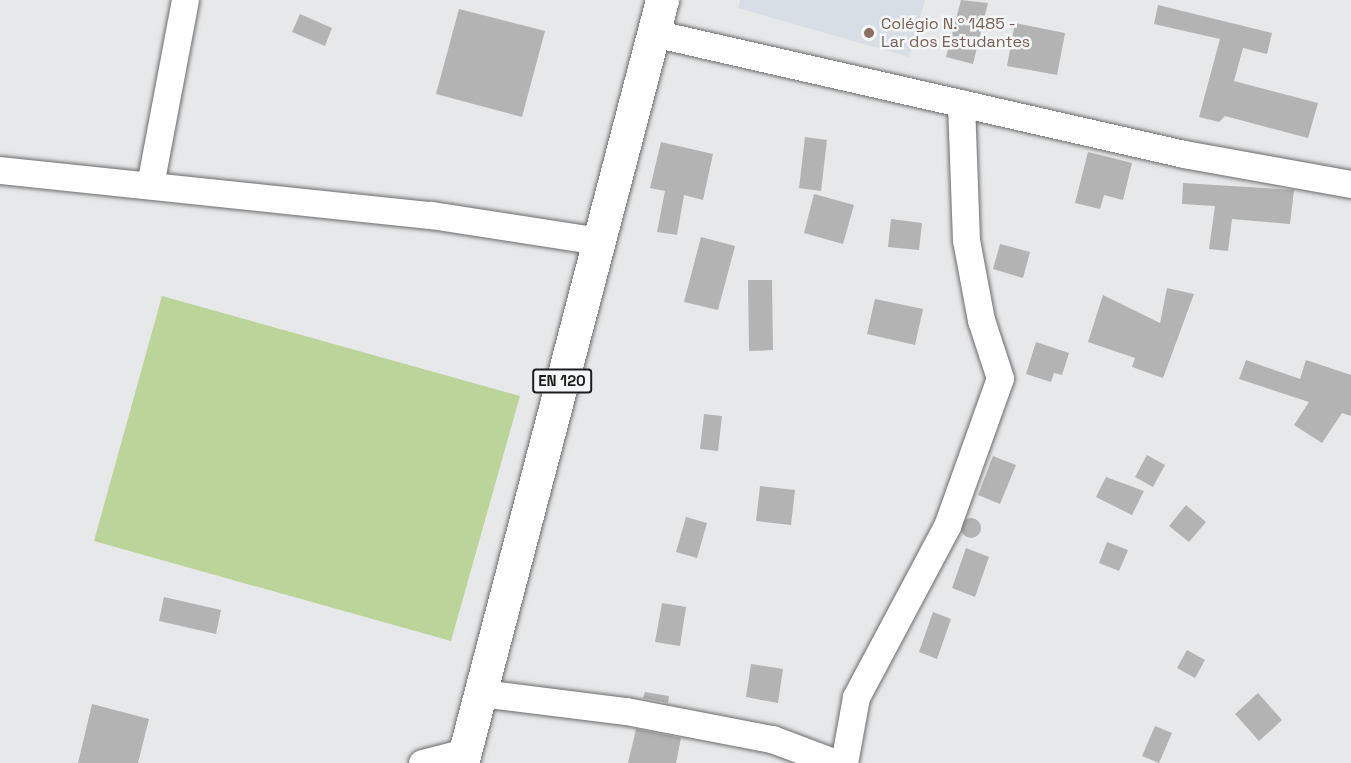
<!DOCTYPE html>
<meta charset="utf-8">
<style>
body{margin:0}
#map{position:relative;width:1351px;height:763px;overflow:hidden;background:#e7e8e9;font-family:"Space Grotesk",sans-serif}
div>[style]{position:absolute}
.built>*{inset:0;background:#d8dee5}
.green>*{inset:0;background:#bbd499}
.building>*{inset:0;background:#b4b3b3}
.round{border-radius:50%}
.roads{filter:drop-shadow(0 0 2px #6b6b6c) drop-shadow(0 0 2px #6b6b6c)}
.street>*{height:27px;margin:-13.5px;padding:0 13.5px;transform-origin:13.5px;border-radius:13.5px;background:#fff}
.primary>*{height:33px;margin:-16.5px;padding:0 16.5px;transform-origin:16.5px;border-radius:16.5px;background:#fff}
.dots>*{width:16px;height:16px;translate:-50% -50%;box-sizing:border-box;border:3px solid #f5f6f7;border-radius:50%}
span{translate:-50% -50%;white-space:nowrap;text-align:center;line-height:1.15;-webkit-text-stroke:5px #f5f6f7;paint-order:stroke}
.shield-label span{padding:2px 4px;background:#f5f6f7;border:2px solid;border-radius:4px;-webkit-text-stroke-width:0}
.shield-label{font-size:15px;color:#1d1d1d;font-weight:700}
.education-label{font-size:16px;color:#785e54}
.left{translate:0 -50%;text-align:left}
</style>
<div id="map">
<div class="built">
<i style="clip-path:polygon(740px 0,925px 0,909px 57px,738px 8px)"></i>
</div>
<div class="green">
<i style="clip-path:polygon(162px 296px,520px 396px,451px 641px,94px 541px)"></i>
</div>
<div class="building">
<i style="clip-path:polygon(961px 0,988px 3px,973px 64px,946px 57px)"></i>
<i style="clip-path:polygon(1158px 5px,1272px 33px,1267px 54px,1243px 48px,1234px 81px,1318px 103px,1308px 138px,1225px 116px,1219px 122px,1199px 117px,1220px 39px,1154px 24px)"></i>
<i style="clip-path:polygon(459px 9px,545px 31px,522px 117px,436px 94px)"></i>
<i style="clip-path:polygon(300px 14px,332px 28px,325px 46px,292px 32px)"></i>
<i style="clip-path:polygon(1015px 23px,1065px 33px,1057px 75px,1007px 66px)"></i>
<i style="clip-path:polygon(805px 137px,827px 140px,821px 191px,799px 188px)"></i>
<i style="clip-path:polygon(661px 142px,713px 154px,703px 200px,684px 195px,677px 235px,657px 232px,665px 191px,650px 188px)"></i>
<i style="clip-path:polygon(1088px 152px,1132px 163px,1123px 200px,1104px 195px,1100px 209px,1075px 203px)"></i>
<i style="clip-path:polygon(1183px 183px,1294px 190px,1290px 224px,1232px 219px,1228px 251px,1209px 249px,1215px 206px,1182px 204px)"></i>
<i style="clip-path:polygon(814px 194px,854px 205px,843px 244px,804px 233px)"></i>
<i style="clip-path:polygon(891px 219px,922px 223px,919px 250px,888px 247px)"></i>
<i style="clip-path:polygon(701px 237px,735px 246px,718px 310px,684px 302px)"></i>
<i style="clip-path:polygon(1000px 244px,1030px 252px,1023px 278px,993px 269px)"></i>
<i style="clip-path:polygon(748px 280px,772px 280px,773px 350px,749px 351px)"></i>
<i style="clip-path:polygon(1167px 288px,1194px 294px,1163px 378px,1132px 367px,1135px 358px,1088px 342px,1103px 295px,1160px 323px)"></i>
<i style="clip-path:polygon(875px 299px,923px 309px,915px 345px,867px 334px)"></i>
<i style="clip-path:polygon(1036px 342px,1069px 353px,1062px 375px,1054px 373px,1051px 382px,1026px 374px)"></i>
<i style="clip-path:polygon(1246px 360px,1300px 379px,1306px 360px,1351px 375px,1351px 416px,1342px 413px,1322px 443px,1294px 425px,1309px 402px,1239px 379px)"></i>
<i style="clip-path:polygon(704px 414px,722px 416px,718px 451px,700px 449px)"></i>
<i style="clip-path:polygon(1147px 455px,1165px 465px,1153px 487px,1135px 477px)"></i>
<i style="clip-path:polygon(993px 456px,1016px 465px,1000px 504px,978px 495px)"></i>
<i style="clip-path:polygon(1106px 477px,1144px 491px,1132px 515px,1096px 497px)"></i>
<i style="clip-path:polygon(760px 486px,795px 490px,791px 525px,756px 521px)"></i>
<i style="clip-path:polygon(1186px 505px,1206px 522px,1189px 542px,1169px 526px)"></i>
<i style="clip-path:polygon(686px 517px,707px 523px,697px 558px,676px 552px)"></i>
<i class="round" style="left:961px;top:518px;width:20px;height:20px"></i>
<i style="clip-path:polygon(1107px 542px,1128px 550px,1119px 571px,1099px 563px)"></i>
<i style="clip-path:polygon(966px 548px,989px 557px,975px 597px,952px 588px)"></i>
<i style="clip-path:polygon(164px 597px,221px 610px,216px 634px,159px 621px)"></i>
<i style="clip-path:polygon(662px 603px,686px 607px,680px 646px,655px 642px)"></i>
<i style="clip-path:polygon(933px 612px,951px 619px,937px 659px,919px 652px)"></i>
<i style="clip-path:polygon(1187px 650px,1205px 660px,1195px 678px,1177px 668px)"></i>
<i style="clip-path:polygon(751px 664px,783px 669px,778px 703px,746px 697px)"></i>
<i style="clip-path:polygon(645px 692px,669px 696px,668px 703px,643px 698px)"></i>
<i style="clip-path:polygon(1258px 693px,1282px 720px,1259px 741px,1235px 714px)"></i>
<i style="clip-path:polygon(92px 704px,149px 719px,138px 763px,78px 763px)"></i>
<i style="clip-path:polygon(1155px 726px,1172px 733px,1159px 763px,1142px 756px)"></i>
<i style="clip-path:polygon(636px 729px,681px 738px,676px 763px,628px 763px)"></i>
</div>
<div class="roads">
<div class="street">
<i style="left:653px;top:33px;width:545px;rotate:12.84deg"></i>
<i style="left:1184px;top:154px;width:170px;rotate:10.2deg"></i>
<i style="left:0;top:170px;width:433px;rotate:6deg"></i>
<i style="left:431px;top:215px;width:169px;rotate:8.8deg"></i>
<i style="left:150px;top:185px;width:188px;rotate:-79.3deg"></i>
<i style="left:481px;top:693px;width:146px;rotate:7.1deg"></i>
<i style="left:626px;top:711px;width:149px;rotate:10.9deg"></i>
<i style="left:772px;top:739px;width:68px;rotate:20.6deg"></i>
<i style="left:422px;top:763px;width:44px;rotate:-14.3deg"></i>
<i style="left:844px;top:763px;width:67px;rotate:-79.7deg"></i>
<i style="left:856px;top:697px;width:194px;rotate:-62deg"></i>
<i style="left:947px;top:526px;width:157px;rotate:-70.3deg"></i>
<i style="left:1000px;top:378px;width:61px;rotate:-108.1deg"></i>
<i style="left:981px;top:320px;width:81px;rotate:-100.6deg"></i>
<i style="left:966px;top:240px;width:137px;rotate:-92.1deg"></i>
</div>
<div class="primary">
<i style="left:462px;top:763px;width:789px;rotate:-75.31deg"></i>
</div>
</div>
<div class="dots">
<i style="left:869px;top:33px;background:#8d6e63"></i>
</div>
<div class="shield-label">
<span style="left:562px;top:381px">EN 120</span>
</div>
<div class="education-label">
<span class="left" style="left:881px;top:33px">Colégio N.º 1485 -<br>Lar dos Estudantes</span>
</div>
</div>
